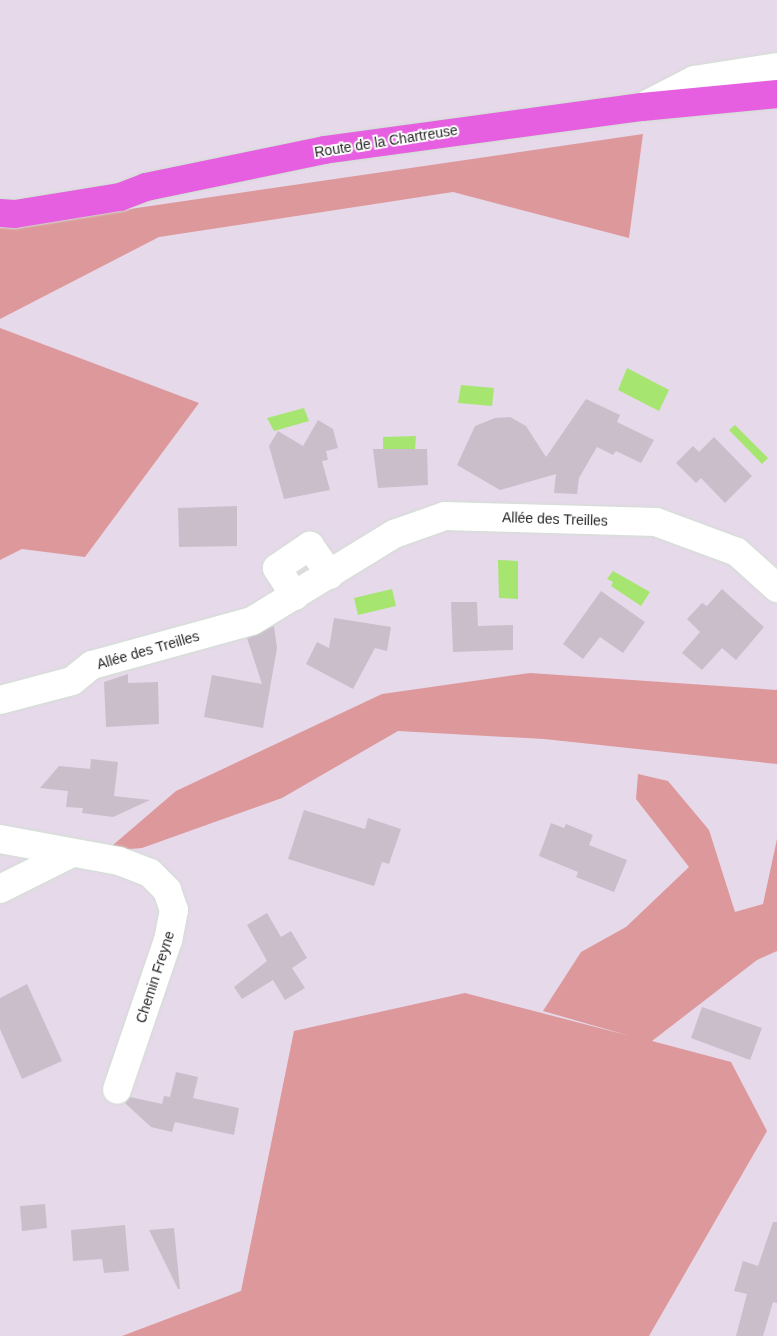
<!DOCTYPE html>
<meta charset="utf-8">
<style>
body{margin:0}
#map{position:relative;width:777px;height:1336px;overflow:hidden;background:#e6d9e9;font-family:Arial,sans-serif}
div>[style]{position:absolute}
.green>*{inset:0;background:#dd989c}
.water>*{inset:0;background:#a6e670}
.building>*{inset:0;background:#cabecb}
.roads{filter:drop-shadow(0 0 1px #cedfd0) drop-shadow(0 0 1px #cedfd0)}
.minor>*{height:28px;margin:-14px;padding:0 14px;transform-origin:14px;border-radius:14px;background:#fff}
.major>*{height:28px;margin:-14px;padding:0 14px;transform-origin:14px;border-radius:14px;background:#e75fe1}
span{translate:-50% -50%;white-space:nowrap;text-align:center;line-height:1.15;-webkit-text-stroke:4px #fff;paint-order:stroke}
.street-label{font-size:14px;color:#272727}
</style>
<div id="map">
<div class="green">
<i style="clip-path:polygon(643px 134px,629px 238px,453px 192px,159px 237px,0 319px,0 228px)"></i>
<i style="clip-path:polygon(0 328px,199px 403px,85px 557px,22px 549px,0 560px)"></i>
<i style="clip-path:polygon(530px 673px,777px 690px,777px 764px,544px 739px,398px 731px,282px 798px,142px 848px,106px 851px,176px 791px,382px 694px)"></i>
<i style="clip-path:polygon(638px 774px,668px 781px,709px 830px,735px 912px,763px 904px,777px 839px,777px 951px,757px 960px,652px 1041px,731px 1062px,767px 1131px,649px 1336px,122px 1336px,241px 1291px,294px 1031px,465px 993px,630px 1036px,543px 1011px,581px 952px,626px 927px,689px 867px,636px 799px)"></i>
</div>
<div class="water">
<i style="clip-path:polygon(627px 368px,669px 390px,659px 411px,618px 390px)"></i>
<i style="clip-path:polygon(461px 385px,494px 388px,492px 406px,458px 403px)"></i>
<i style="clip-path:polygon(304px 408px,309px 421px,274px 431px,267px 418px)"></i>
<i style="clip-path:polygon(735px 425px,768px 458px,762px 464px,729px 430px)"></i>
<i style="clip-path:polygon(416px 436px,415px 449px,383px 449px,383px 437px)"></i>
<i style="clip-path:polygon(498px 560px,518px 561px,518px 599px,499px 598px)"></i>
<i style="clip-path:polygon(613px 571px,650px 592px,641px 606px,611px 586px,613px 582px,607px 579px)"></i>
<i style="clip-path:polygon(392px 589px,396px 606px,358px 615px,354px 598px)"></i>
</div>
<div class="building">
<i style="clip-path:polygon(586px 399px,620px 415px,617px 422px,654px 440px,641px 463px,616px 451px,613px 455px,597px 447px,579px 478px,577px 494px,554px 493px,556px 474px,500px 490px,457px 465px,475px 426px,495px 418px,510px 417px,526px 426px,546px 457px)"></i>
<i style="clip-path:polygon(318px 420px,333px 429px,338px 448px,326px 451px,328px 460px,322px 461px,330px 490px,284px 499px,269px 446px,278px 431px,303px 446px)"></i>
<i style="clip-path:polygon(714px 437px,752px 476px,725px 503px,701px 478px,696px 483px,676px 463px,693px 446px,699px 452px)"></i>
<i style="clip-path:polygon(373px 449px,427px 449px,428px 485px,378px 488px)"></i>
<i style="clip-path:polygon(237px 506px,237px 546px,179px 547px,178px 508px)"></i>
<i style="clip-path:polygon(722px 589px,764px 627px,736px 660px,722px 648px,702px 670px,682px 653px,700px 632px,687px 619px,702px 603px,707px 606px)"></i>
<i style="clip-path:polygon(601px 591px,645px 622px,623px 653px,600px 637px,583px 659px,563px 644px)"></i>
<i style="clip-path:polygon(451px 602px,477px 602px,478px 626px,513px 625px,513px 650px,453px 652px)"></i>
<i style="clip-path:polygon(334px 618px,391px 627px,387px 651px,375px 648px,353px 689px,306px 664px,317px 642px,329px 648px)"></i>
<i style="clip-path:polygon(274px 626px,277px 648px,263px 728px,204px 717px,212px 675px,262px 684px,247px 638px)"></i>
<i style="clip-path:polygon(128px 674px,128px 683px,158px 682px,159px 724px,106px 727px,104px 682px)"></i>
<i style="clip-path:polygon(91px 759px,118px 762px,114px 796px,150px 800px,113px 817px,82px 813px,83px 808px,66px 807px,68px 791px,40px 788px,59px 766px,90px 769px)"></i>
<i style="clip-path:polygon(304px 810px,365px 829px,368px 818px,401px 829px,389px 864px,382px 862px,374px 886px,288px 859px)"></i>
<i style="clip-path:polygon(551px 823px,564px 828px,566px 824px,593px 835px,589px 845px,627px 860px,614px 892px,576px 877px,578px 872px,539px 856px)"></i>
<i style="clip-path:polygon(267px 913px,281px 937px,291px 931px,307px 958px,292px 968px,305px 988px,285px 1000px,273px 980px,242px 999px,234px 987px,267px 961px,247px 925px)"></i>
<i style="clip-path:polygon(27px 984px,62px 1061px,22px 1079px,0 1029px,0 998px)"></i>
<i style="clip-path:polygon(702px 1007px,762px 1028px,750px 1060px,691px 1038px)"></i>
<i style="clip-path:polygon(176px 1072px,198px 1077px,193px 1098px,239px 1108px,234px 1135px,175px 1122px,172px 1132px,151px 1127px,125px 1103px,130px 1097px,162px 1104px,164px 1096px,170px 1097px)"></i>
<i style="clip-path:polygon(45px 1204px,47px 1228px,22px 1231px,20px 1206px)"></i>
<i style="clip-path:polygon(773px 1222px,777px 1222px,777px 1303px,773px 1302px,763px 1336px,736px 1336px,747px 1294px,734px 1291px,743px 1261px,758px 1266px)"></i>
<i style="clip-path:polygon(125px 1225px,129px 1271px,104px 1273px,102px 1259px,73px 1261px,71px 1230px)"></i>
<i style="clip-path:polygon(174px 1228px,180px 1289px,178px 1289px,149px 1230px)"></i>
</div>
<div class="roads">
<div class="minor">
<i style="left:642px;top:107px;width:59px;rotate:-27.4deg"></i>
<i style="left:694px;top:80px;width:84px;rotate:-8.9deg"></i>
<i style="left:295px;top:596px;width:33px;rotate:-123deg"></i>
<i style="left:277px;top:568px;width:40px;rotate:-34deg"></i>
<i style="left:310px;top:546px;width:35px;rotate:55deg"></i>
<i style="left:0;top:700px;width:74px;rotate:-14.8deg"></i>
<i style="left:72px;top:681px;width:26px;rotate:-39deg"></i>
<i style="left:92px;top:665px;width:166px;rotate:-15.4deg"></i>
<i style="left:252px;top:621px;width:167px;rotate:-31.5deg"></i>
<i style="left:394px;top:534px;width:54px;rotate:-19.4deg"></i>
<i style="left:445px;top:516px;width:211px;rotate:1.6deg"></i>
<i style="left:656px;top:522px;width:86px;rotate:20.3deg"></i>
<i style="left:737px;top:552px;width:54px;rotate:42deg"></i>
<i style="left:0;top:839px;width:121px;rotate:10.5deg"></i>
<i style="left:119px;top:861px;width:33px;rotate:21deg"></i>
<i style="left:150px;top:873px;width:24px;rotate:45deg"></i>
<i style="left:167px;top:890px;width:21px;rotate:71deg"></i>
<i style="left:174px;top:910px;width:31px;rotate:101deg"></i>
<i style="left:168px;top:940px;width:158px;rotate:108.8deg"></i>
<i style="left:0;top:889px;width:80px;rotate:-26.6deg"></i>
</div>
<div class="major">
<i style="left:0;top:213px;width:15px;rotate:4deg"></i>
<i style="left:15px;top:214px;width:106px;rotate:-9.2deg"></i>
<i style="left:120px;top:197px;width:28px;rotate:-21deg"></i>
<i style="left:146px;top:187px;width:182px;rotate:-11.7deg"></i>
<i style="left:324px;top:150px;width:321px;rotate:-7.7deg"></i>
<i style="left:642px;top:107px;width:136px;rotate:-5.5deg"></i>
</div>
</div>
<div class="street-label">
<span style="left:386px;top:141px;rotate:-9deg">Route de la Chartreuse</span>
<span style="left:555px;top:519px;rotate:2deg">Allée des Treilles</span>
<span style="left:148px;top:650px;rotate:-16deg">Allée des Treilles</span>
<span style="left:155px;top:977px;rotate:-72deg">Chemin Freyne</span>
</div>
</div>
